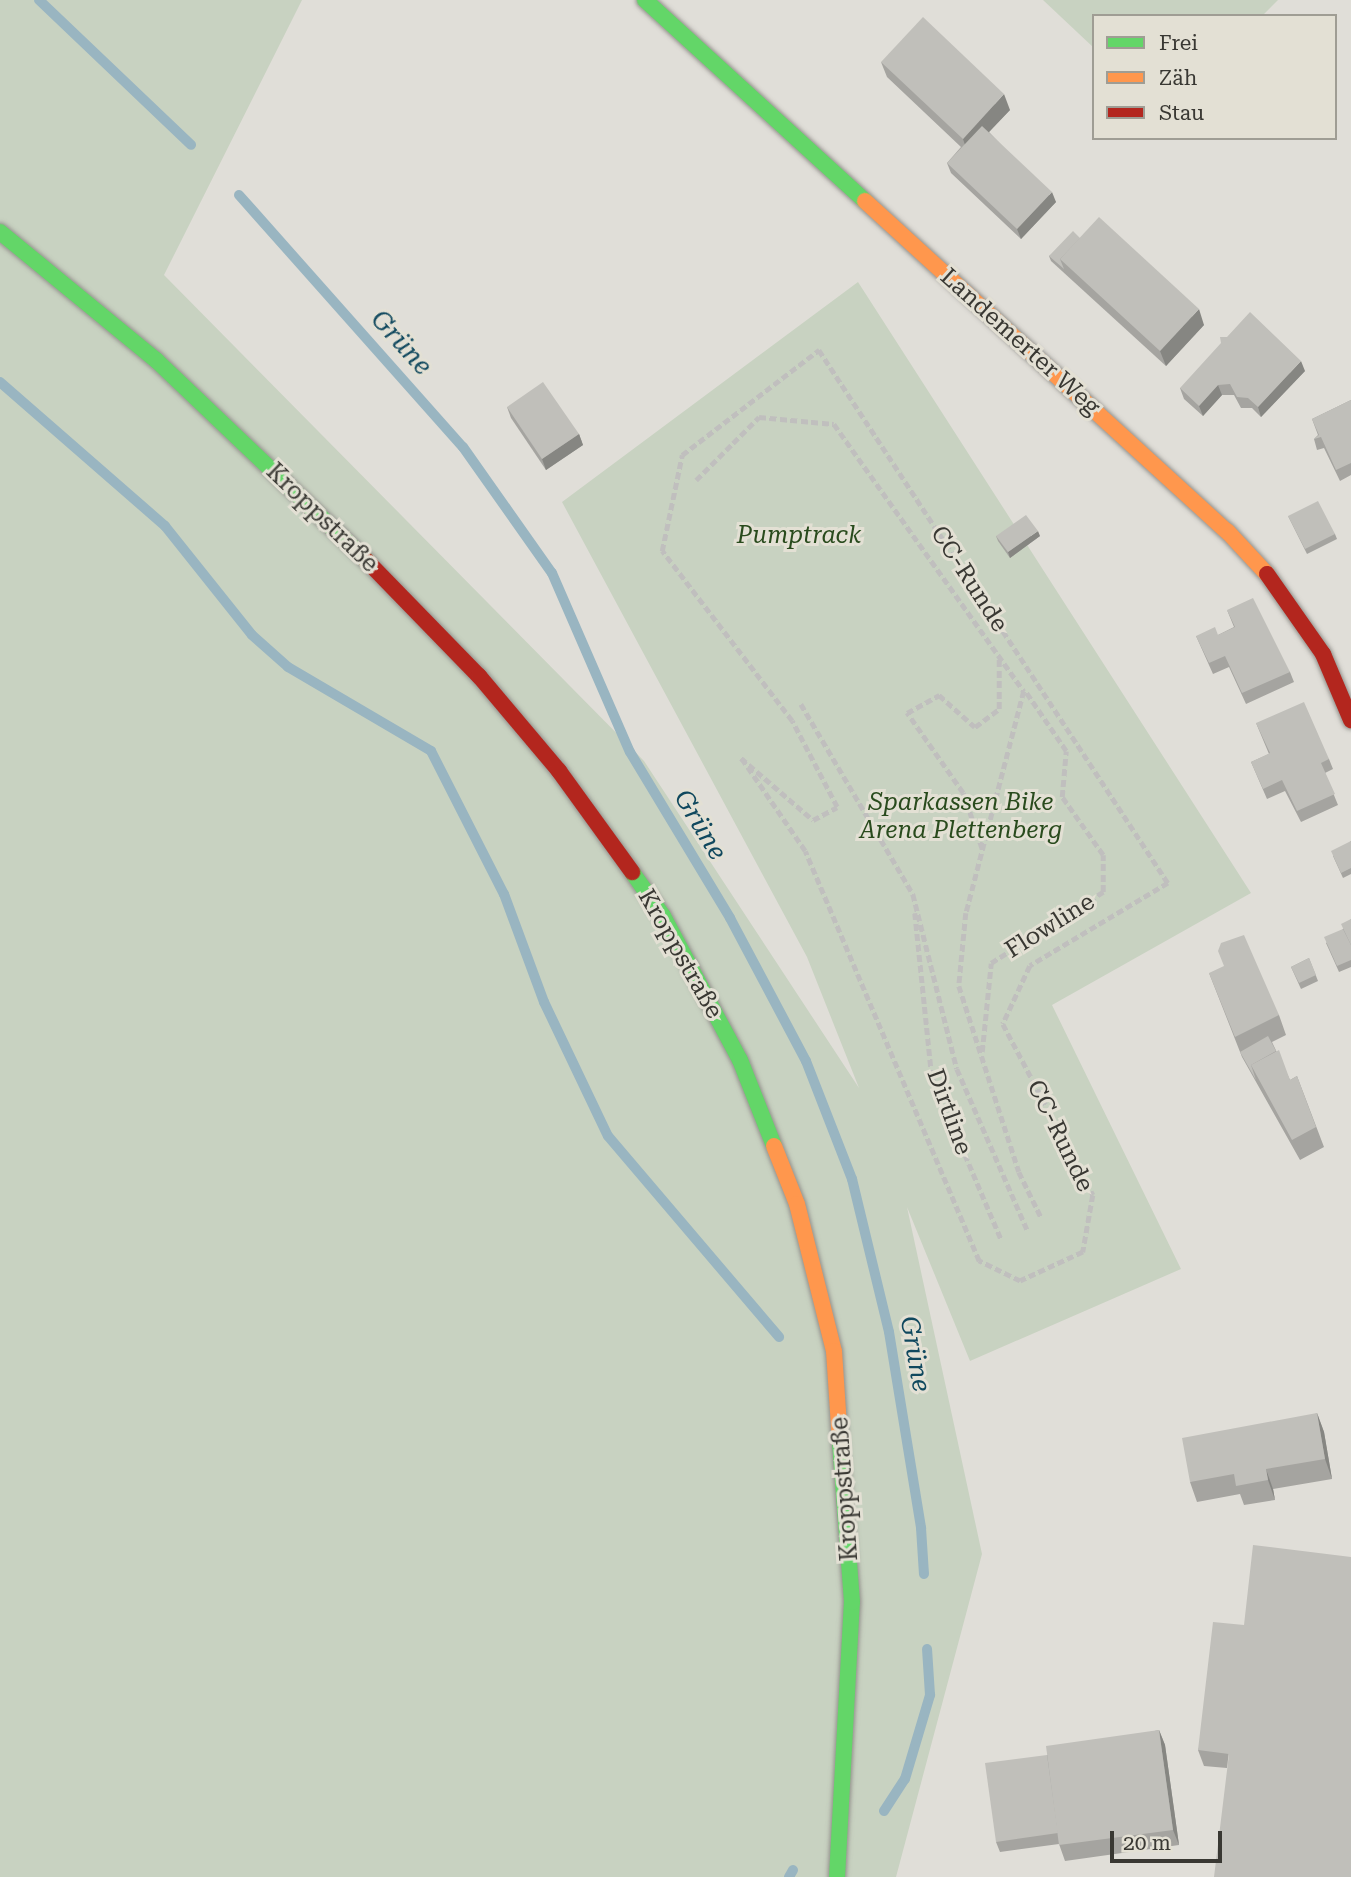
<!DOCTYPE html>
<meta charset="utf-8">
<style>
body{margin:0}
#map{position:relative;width:1351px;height:1877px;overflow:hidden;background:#e0ded8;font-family:"Roboto Serif",serif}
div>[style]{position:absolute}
.green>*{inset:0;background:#c8d2c1}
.stream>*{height:10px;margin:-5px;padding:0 5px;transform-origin:5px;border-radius:5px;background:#99b5c1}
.path>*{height:4.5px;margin-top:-2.25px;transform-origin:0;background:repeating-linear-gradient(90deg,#c0bfbe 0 7px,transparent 0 10.5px)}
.roads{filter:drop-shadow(0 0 2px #95938e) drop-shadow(0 0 2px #95938e)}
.fast>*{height:16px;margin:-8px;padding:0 8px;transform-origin:8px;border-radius:8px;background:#63d668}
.slow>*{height:16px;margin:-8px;padding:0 8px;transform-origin:8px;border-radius:8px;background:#ff974d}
.jam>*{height:16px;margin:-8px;padding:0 8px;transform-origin:8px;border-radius:8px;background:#b3261e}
.wall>*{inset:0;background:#a5a4a0}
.shaded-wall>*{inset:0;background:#868682}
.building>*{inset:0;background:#c0bfba}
span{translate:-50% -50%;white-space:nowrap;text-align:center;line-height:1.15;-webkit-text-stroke:6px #e3e0d4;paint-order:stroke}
.street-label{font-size:24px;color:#393833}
.park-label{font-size:24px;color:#294b1d;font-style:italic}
.water-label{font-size:26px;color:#10485e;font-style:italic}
.legend{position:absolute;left:1092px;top:14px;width:245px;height:126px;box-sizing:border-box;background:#e3e0d4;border:2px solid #9f9d94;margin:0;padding:9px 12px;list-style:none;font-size:21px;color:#393833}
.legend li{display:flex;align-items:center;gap:14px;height:35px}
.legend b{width:35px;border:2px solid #9f9d94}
.scale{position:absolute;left:1110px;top:1831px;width:112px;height:32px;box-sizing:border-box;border:4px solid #393833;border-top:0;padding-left:9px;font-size:21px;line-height:24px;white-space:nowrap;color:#393833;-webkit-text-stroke:5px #e3e0d4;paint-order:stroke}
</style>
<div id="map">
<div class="green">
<i style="clip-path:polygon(0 0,302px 0,164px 275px,644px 761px,859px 1088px,807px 957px,562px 502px,858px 282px,1251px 893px,1052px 1005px,1181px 1269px,970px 1361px,907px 1207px,982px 1554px,896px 1877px,0 1877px)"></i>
<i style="clip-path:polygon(1043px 0,1278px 0,1262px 16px,1094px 16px,1094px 48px)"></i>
</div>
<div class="stream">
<i style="left:39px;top:0;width:210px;rotate:43.6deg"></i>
<i style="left:239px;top:195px;width:337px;rotate:48.4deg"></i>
<i style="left:463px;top:447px;width:154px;rotate:54.8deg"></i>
<i style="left:552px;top:573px;width:195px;rotate:66.5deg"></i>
<i style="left:630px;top:752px;width:194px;rotate:58.9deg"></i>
<i style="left:730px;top:918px;width:162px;rotate:62deg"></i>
<i style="left:806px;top:1061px;width:127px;rotate:68.7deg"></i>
<i style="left:852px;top:1179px;width:157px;rotate:76.4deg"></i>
<i style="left:889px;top:1332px;width:199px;rotate:80.7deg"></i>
<i style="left:921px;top:1528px;width:46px;rotate:86.3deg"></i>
<i style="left:0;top:382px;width:219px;rotate:41.1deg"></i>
<i style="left:165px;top:526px;width:139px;rotate:51.4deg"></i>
<i style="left:252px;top:635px;width:48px;rotate:41.6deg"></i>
<i style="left:288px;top:667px;width:166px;rotate:30.4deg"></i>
<i style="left:431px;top:751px;width:161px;rotate:63deg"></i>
<i style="left:504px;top:894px;width:115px;rotate:69.7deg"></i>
<i style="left:544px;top:1002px;width:148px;rotate:64.5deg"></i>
<i style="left:608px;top:1136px;width:264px;rotate:49.6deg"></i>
<i style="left:884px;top:1811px;width:38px;rotate:-57deg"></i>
<i style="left:905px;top:1779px;width:88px;rotate:-73.4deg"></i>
<i style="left:930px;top:1695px;width:46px;rotate:-93.7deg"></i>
<i style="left:789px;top:1877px;width:8px;rotate:-60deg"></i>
</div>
<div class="path">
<i style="left:819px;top:350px;width:637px;rotate:56.78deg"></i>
<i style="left:1168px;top:883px;width:161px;rotate:149deg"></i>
<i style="left:1030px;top:966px;width:64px;rotate:115deg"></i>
<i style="left:1003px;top:1024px;width:193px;rotate:62.2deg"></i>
<i style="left:1093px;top:1195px;width:58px;rotate:100deg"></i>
<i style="left:1083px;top:1252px;width:69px;rotate:155.3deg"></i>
<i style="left:1020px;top:1281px;width:46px;rotate:-154deg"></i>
<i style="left:979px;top:1261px;width:445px;rotate:-113deg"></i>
<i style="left:805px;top:851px;width:113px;rotate:-124.5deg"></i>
<i style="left:741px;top:758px;width:95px;rotate:40.7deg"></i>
<i style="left:813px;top:820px;width:27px;rotate:-28deg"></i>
<i style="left:837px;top:807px;width:97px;rotate:-117.6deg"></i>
<i style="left:792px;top:721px;width:214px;rotate:-127.4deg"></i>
<i style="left:662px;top:551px;width:98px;rotate:-78.2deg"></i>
<i style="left:682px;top:455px;width:173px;rotate:-37.5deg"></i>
<i style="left:696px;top:480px;width:89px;rotate:-45deg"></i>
<i style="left:759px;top:417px;width:75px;rotate:5.3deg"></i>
<i style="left:834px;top:424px;width:328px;rotate:54.6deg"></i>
<i style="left:1024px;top:691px;width:229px;rotate:104.6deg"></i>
<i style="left:966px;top:913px;width:73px;rotate:95.5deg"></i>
<i style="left:959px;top:986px;width:195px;rotate:72.1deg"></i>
<i style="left:1019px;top:1172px;width:52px;rotate:63.9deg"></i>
<i style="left:801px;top:704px;width:221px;rotate:59.5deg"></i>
<i style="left:913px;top:894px;width:180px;rotate:75.9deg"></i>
<i style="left:957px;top:1069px;width:175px;rotate:66.4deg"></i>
<i style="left:982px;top:849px;width:59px;rotate:-108.7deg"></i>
<i style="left:963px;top:793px;width:98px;rotate:-125deg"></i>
<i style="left:907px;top:713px;width:37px;rotate:-29deg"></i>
<i style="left:939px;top:695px;width:48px;rotate:41.6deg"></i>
<i style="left:975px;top:727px;width:30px;rotate:-37deg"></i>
<i style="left:999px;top:709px;width:53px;rotate:-90deg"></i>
<i style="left:915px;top:913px;width:165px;rotate:84.1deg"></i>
<i style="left:932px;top:1077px;width:176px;rotate:66.9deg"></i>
<i style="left:982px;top:1052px;width:89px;rotate:-84.2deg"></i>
<i style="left:991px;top:963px;width:133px;rotate:-32.4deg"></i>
<i style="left:1103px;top:892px;width:37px;rotate:-90deg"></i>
<i style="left:1103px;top:855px;width:71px;rotate:-125.3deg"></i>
<i style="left:1062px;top:797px;width:46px;rotate:-85deg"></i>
<i style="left:1066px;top:751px;width:73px;rotate:-124.3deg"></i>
</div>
<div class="roads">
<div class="fast">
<i style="left:645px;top:0;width:298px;rotate:42.4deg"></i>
<i style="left:0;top:232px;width:202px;rotate:39.4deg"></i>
<i style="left:156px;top:360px;width:290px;rotate:43.6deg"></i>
<i style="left:632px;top:872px;width:54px;rotate:54.8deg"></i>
<i style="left:663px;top:916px;width:163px;rotate:61.9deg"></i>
<i style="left:740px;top:1060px;width:92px;rotate:68.4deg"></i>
<i style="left:837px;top:1877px;width:275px;rotate:-86.9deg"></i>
<i style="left:852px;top:1602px;width:161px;rotate:-94.3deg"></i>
</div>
<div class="slow">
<i style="left:865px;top:201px;width:490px;rotate:42.4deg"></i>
<i style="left:1227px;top:531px;width:59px;rotate:47.1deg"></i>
<i style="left:774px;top:1146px;width:62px;rotate:68.4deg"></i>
<i style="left:797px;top:1204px;width:152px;rotate:75.9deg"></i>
<i style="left:834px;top:1351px;width:90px;rotate:86.2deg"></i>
</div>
<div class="jam">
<i style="left:366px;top:560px;width:162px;rotate:45.8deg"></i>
<i style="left:479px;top:676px;width:124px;rotate:49.9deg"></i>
<i style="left:559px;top:771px;width:125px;rotate:54.1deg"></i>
<i style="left:1267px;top:574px;width:98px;rotate:55deg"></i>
<i style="left:1323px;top:654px;width:72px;rotate:67deg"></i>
</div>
</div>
<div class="wall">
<i style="clip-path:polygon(881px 62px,1010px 110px,989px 132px,1056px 202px,1021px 239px,951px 173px,947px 163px,961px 147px,887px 77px)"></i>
<i style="clip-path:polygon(1080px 238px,1204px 325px,1166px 366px,1051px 261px,1049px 256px)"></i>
<i style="clip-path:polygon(1305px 371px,1261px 417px,1252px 408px,1241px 408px,1234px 395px,1222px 395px,1203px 416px,1184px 399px,1180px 388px)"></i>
<i style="clip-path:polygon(1351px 400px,1351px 475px,1340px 481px,1324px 448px,1317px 450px,1314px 439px,1318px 435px,1312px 419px)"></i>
<i style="clip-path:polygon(507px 407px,579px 434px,583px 445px,546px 470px,511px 418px)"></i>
<i style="clip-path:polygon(1288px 516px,1335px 534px,1337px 539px,1307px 554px)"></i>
<i style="clip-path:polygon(996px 536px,1040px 536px,1010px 558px,998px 541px)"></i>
<i style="clip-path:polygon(1227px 610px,1290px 672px,1294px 682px,1246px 704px,1229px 667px,1213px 674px,1196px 636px,1218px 635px,1234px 627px)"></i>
<i style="clip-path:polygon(1256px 723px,1329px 759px,1333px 769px,1325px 773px,1338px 805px,1301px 822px,1285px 791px,1267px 799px,1251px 762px,1269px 754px)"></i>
<i style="clip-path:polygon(1351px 841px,1351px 874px,1343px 878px,1333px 856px)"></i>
<i style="clip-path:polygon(1351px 919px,1351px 967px,1339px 972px,1326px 943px,1343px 929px)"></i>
<i style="clip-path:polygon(1309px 958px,1318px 981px,1301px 989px,1291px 967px)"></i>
<i style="clip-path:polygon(1209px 973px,1279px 1015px,1286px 1035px,1272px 1042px,1290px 1080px,1297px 1076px,1324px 1147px,1300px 1160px,1242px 1057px)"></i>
<i style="clip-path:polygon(1317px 1413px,1324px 1432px,1332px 1479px,1273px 1489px,1275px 1500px,1244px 1505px,1240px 1494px,1197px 1502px,1190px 1482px)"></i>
<i style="clip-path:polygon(1244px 1625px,1227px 1768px,1204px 1766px,1198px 1750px)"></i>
<i style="clip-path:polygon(1159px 1730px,1165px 1745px,1179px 1845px,1065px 1861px,1059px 1844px,1000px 1852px,996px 1842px,1047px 1755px)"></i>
</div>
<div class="shaded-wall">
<i style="clip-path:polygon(1004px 94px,1010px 110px,968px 154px,963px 139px)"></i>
<i style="clip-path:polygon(1052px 192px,1056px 202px,1021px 239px,1017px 229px)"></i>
<i style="clip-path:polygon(1199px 309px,1204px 325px,1166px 366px,1160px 351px)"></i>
<i style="clip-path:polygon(1301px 361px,1305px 371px,1261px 417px,1258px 407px)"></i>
<i style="clip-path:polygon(1218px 385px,1222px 395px,1203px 416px,1199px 406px)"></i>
<i style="clip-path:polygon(579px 434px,583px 445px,546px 470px,542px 459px)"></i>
<i style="clip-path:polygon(1038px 531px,1040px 536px,1010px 558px,1008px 552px)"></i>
<i style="clip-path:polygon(1317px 1413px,1324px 1432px,1332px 1479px,1325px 1459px)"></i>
<i style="clip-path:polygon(1266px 1469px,1273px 1489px,1275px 1500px,1268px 1480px)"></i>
<i style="clip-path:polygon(1159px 1730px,1165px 1745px,1179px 1845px,1173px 1830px)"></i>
</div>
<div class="building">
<i style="clip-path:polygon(923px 17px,1004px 94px,963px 139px,881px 62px)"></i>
<i style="clip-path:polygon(982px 126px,1052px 192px,1017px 229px,947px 163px)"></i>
<i style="clip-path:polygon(1099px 217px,1199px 309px,1160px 351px,1060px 259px)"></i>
<i style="clip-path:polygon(1073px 231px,1080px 238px,1060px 259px,1064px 269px,1049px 256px)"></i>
<i style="clip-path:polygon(1250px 312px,1301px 361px,1258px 407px,1248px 398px,1237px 397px,1230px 384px,1218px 385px,1199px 406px,1180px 388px,1221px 343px,1220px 337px,1227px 337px)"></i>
<i style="clip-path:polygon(543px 382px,579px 434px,542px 459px,507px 407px)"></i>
<i style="clip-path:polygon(1351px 400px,1351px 463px,1336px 470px,1321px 437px,1314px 439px,1319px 435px,1312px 419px)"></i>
<i style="clip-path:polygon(1318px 501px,1335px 534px,1305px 549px,1288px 516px)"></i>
<i style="clip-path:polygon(1026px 515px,1038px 531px,1008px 552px,996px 536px)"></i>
<i style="clip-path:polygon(1253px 598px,1290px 672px,1242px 693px,1225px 656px,1209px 663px,1196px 636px,1215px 627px,1218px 635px,1235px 627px,1227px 610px)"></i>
<i style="clip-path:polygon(1304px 702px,1329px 759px,1321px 763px,1335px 794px,1297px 811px,1282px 780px,1263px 789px,1251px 762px,1270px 753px,1256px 723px)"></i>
<i style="clip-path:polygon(1351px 841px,1351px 868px,1341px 873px,1331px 851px)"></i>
<i style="clip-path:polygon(1351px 919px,1351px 945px,1341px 924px)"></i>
<i style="clip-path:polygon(1343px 929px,1351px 945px,1351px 960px,1337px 966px,1324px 937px)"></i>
<i style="clip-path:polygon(1244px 935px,1279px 1015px,1235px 1037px,1209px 973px,1224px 966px,1218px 951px,1221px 943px)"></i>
<i style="clip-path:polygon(1309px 958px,1316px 975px,1299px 983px,1291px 967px)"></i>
<i style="clip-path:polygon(1268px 1036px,1276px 1051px,1251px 1065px,1256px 1080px,1240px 1052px)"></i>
<i style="clip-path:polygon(1279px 1050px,1290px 1080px,1297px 1076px,1316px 1127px,1292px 1140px,1251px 1065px)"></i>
<i style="clip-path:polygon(1317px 1413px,1325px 1459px,1266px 1469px,1268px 1480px,1236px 1486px,1234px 1474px,1190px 1482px,1182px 1438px)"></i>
<i style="clip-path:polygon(1253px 1545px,1351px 1557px,1351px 1877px,1214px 1877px,1229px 1754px,1198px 1750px,1213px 1622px,1244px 1625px)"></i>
<i style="clip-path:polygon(1159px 1730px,1173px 1830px,1059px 1845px,1046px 1746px)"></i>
<i style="clip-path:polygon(1047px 1755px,1058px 1833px,996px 1842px,985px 1763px)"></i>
</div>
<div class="street-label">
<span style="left:1020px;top:342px;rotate:42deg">Landemerter Weg</span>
<span style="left:322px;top:518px;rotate:44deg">Kroppstraße</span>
<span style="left:969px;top:579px;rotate:57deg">CC-Runde</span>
<span style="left:1050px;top:926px;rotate:-32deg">Flowline</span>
<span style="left:680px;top:954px;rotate:60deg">Kroppstraße</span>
<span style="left:949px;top:1112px;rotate:70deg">Dirtline</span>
<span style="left:1060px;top:1136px;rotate:64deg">CC-Runde</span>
<span style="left:845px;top:1489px;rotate:-94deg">Kroppstraße</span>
</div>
<div class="park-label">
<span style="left:799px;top:536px">Pumptrack</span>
<span style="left:961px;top:817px">Sparkassen Bike<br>Arena Plettenberg</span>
</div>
<div class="water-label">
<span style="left:401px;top:343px;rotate:48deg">Grüne</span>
<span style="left:700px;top:825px;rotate:59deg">Grüne</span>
<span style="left:915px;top:1354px;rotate:80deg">Grüne</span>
</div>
<ul class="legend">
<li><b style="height:9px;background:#63d668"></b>Frei</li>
<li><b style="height:9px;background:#ff974d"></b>Zäh</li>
<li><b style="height:9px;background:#b3261e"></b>Stau</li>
</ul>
<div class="scale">20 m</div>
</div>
